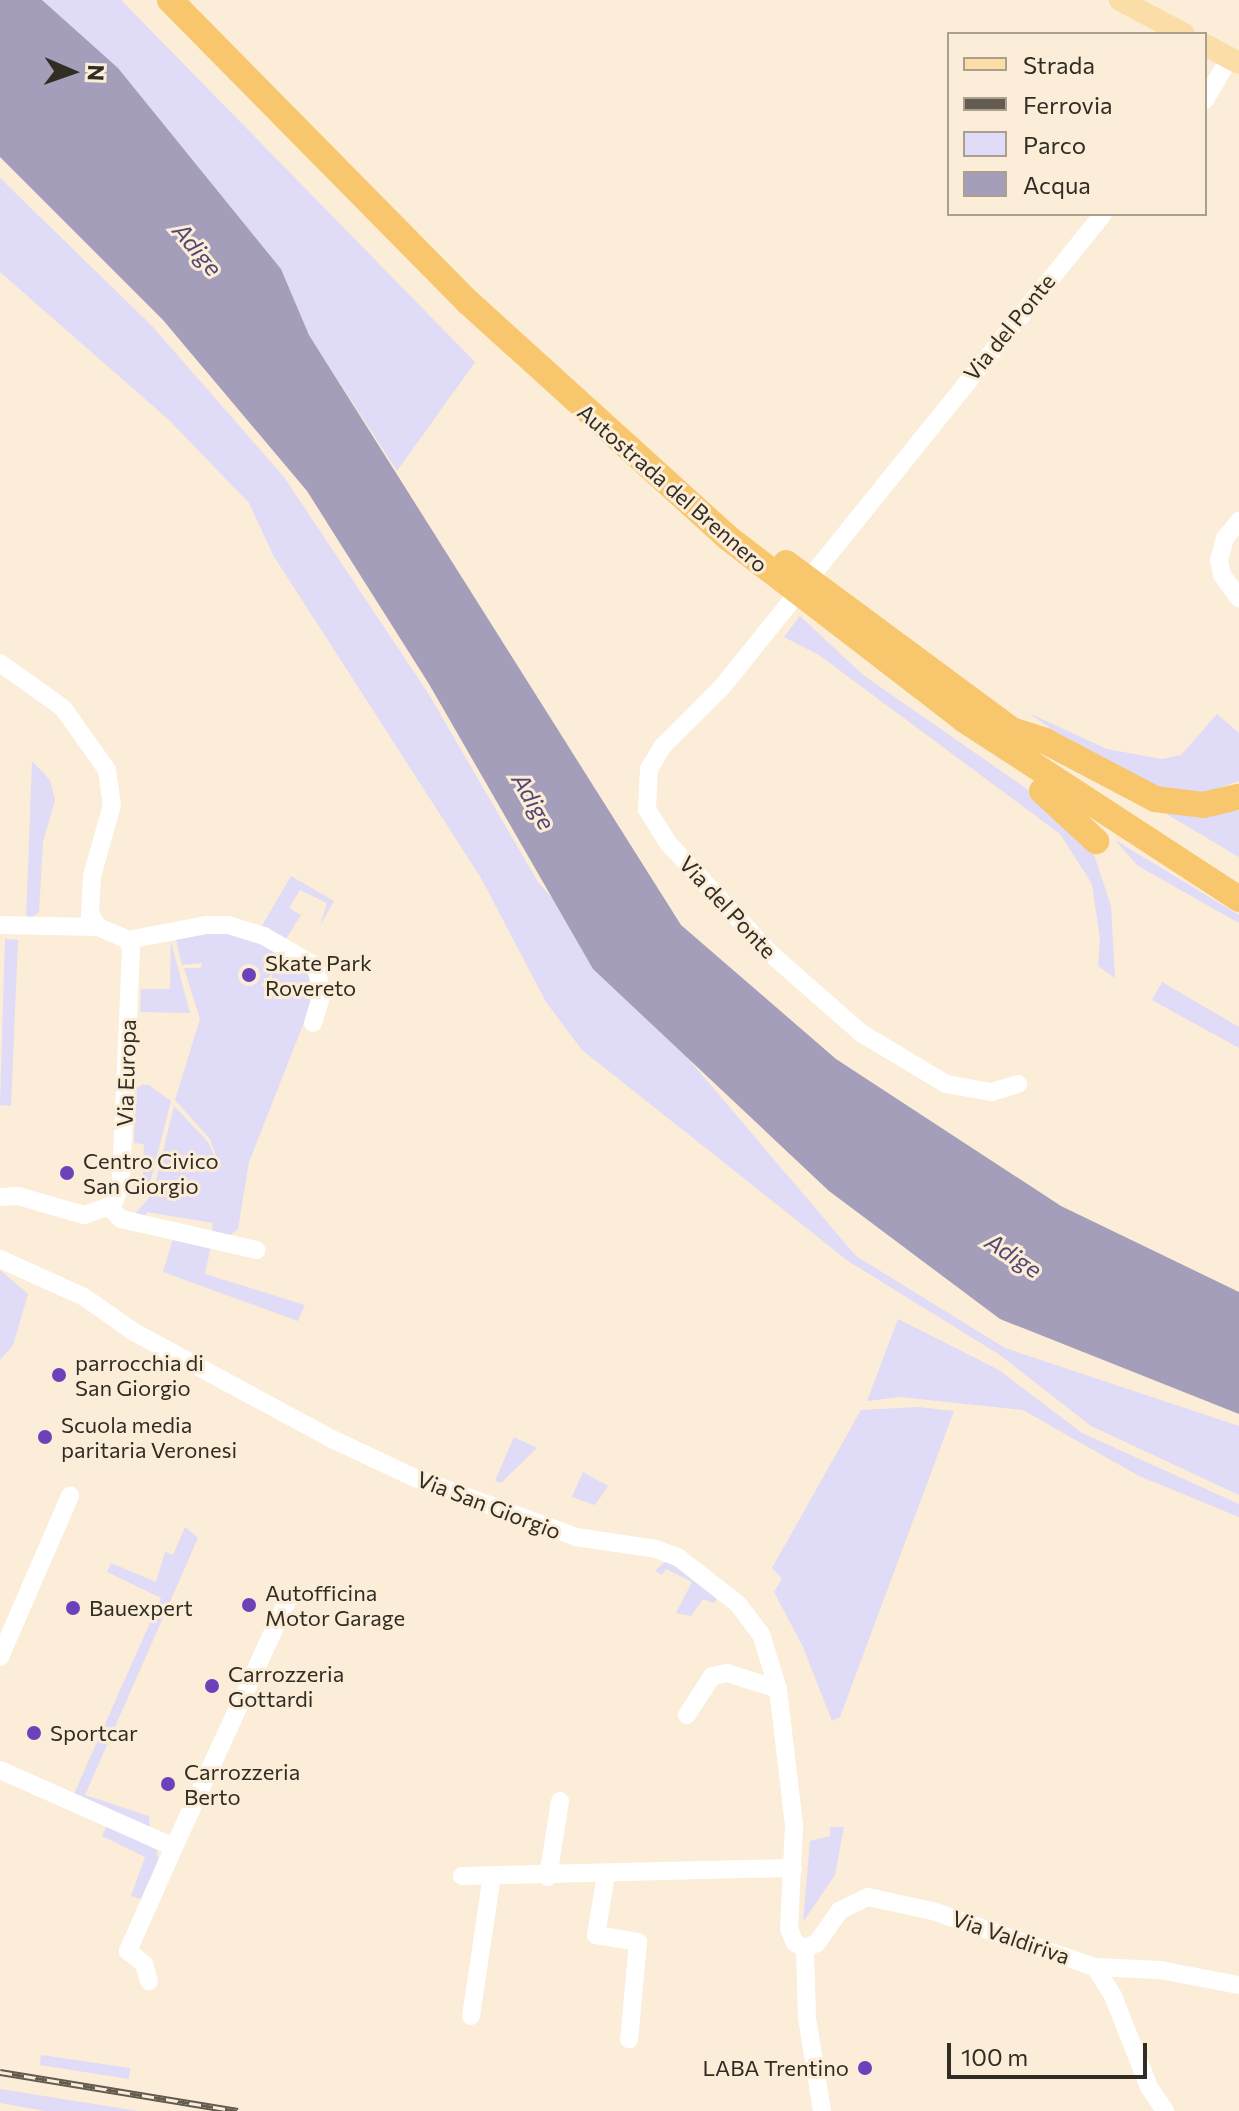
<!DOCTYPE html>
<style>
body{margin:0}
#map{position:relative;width:1239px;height:2111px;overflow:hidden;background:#fbedd7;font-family:Commissioner,sans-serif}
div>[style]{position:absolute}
.green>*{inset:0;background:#e0dbf6}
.water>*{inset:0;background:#a49ebb}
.minor>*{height:18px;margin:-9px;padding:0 9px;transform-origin:9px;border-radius:9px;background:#fff}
.major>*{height:22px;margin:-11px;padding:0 11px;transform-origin:11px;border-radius:11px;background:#fbdda7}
.highway>*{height:26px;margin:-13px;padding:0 13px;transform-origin:13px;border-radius:13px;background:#f8c76d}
.rail>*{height:7px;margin-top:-3.5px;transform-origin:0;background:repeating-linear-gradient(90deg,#fbedd7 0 12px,#635b4f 0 24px);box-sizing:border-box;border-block:2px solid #635b4f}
.dots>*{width:22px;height:22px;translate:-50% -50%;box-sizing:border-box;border:4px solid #fbedd7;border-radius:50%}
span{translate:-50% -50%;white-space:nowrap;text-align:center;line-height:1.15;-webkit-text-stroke:6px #fbedd7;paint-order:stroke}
.street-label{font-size:22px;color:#322d24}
.poi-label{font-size:22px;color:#322d24}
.left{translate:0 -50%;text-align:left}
.right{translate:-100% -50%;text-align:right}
.water-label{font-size:24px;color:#534874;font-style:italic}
.legend{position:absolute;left:947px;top:32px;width:260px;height:184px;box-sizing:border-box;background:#fbedd7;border:2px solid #aba08f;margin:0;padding:10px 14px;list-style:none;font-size:24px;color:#322d24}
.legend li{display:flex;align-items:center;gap:16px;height:40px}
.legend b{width:40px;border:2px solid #aba08f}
.north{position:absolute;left:32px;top:32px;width:80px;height:80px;-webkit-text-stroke:6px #fbedd7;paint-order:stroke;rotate:92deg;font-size:22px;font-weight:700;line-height:32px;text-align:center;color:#322d24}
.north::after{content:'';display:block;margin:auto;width:28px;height:36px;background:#322d24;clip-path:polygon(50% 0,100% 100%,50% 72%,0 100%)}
.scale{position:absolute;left:947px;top:2043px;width:200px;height:36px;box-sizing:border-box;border:4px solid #322d24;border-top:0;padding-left:10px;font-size:24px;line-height:28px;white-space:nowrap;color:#322d24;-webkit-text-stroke:6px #fbedd7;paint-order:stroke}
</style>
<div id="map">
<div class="green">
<i style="clip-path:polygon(42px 0,121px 0,475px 362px,397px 471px,309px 335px,281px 269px,118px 68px)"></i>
<i style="clip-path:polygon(0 178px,151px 325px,284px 477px,428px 693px,538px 882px,856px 1256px,1005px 1348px,1239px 1426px,1239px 1495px,1091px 1426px,1000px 1355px,848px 1261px,582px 1050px,546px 1002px,481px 878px,273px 555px,249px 503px,169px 420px,0 272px)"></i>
<i style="clip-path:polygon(800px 616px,863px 675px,1053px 807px,1091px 846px,1111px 906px,1115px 978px,1098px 966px,1100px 939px,1092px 884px,1060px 834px,819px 655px,784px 637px)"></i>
<i style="clip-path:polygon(1029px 713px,1107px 749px,1162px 759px,1181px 755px,1217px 714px,1239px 733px,1239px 781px,1188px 799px,1100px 763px)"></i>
<i style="clip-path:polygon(32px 761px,50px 780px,55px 800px,43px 842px,39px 912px,26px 921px)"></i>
<i style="clip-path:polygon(1169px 810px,1239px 811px,1239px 857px,1168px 815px)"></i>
<i style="clip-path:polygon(1115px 840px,1239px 915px,1239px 923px,1138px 866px)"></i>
<i style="clip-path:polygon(291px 876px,334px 901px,320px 926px,327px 903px,300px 890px,289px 908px,301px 915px,284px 942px,260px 929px)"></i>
<i style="clip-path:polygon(242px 932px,313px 973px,314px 997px,249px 1162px,238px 1229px,229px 1236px,212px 1231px,213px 1223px,147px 1212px,145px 1220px,135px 1214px,153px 1193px,174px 1106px,208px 1142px,220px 1168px,210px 1139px,175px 1100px,200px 1019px,184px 968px,200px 968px,203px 963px,182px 965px,176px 940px,163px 933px)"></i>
<i style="clip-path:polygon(5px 939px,18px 940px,11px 1106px,0 1105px)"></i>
<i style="clip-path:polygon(171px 942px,190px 1013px,140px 1012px,141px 989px,170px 989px)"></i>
<i style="clip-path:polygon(1162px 982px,1239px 1027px,1239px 1048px,1152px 1000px)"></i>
<i style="clip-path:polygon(136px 1084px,149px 1085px,171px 1101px,149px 1187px,145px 1193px,135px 1196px,132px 1192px,142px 1192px,144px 1144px,134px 1143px)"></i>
<i style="clip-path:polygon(173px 1238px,211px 1245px,205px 1274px,305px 1305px,298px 1321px,163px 1272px)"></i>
<i style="clip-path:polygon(0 1270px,28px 1294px,13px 1345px,0 1360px)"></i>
<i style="clip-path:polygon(898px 1319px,999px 1370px,1082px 1433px,1239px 1504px,1239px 1517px,1139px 1476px,1023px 1410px,900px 1397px,867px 1401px)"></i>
<i style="clip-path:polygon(918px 1407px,954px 1411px,840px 1717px,832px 1721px,803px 1647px,774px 1592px,782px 1579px,772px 1568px,861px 1410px)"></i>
<i style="clip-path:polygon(514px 1437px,537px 1448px,501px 1483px,495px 1481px)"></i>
<i style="clip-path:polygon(583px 1472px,608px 1486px,595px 1505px,572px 1497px)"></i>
<i style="clip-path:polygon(185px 1527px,198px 1538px,85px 1795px,149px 1816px,150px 1827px,73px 1796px,161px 1598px,107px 1572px,111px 1563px,156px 1582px,165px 1552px,173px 1555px)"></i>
<i style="clip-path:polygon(668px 1559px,720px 1593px,714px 1603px,703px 1599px,691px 1616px,676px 1613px,692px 1582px,666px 1569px,662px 1575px,655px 1571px)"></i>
<i style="clip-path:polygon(107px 1825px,157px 1850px,158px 1861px,141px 1899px,131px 1896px,145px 1857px,102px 1836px)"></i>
<i style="clip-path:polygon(830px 1827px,844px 1827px,835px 1875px,803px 1922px,810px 1841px,830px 1836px)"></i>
<i style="clip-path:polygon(41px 2055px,130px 2068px,129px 2079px,40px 2065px)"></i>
<i style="clip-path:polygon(0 2089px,138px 2111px,45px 2111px,0 2103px)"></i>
</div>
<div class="water">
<i style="clip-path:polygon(0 0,42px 0,118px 68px,281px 269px,309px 335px,681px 925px,836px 1059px,1061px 1206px,1239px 1292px,1239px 1414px,1000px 1319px,829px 1191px,593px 969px,429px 684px,307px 491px,163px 320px,0 157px)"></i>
</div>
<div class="minor">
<i style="left:1205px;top:100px;width:50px;rotate:-59.8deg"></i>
<i style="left:1239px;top:521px;width:22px;rotate:129deg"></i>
<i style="left:1225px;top:538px;width:23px;rotate:105deg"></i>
<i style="left:1219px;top:560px;width:15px;rotate:79deg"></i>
<i style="left:1222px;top:575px;width:29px;rotate:54deg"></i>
<i style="left:0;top:663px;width:77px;rotate:35.5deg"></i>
<i style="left:63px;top:708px;width:76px;rotate:54.6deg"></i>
<i style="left:107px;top:770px;width:35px;rotate:82deg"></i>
<i style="left:112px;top:805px;width:74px;rotate:105.7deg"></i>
<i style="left:92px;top:876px;width:38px;rotate:93deg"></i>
<i style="left:90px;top:914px;width:15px;rotate:58deg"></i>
<i style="left:98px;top:927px;width:33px;rotate:23deg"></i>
<i style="left:128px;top:940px;width:10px;rotate:73deg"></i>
<i style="left:131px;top:950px;width:233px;rotate:92.5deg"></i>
<i style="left:121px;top:1183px;width:23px;rotate:110deg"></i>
<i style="left:113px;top:1205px;width:31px;rotate:161deg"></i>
<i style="left:84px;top:1215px;width:69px;rotate:-163.9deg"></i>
<i style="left:18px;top:1196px;width:18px;rotate:177deg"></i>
<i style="left:0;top:925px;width:98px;rotate:1.2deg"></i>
<i style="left:128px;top:940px;width:79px;rotate:-10.9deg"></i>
<i style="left:206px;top:925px;width:22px"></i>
<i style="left:228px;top:925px;width:38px;rotate:17deg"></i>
<i style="left:264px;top:936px;width:56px;rotate:30.3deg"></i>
<i style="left:312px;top:964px;width:12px;rotate:59deg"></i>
<i style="left:318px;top:974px;width:23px;rotate:83deg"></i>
<i style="left:321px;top:997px;width:27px;rotate:107deg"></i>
<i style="left:1018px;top:1084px;width:28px;rotate:163deg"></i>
<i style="left:991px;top:1092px;width:46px;rotate:-169.9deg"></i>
<i style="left:946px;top:1084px;width:99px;rotate:-149deg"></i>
<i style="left:861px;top:1033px;width:120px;rotate:-138.7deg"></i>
<i style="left:771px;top:954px;width:151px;rotate:-132.9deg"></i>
<i style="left:668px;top:843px;width:40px;rotate:-122deg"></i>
<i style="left:647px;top:809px;width:40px;rotate:-87.1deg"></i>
<i style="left:649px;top:769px;width:27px;rotate:-59deg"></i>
<i style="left:663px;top:746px;width:83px;rotate:-45deg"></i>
<i style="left:722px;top:687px;width:607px;rotate:-51.15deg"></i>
<i style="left:110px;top:1208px;width:16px;rotate:45deg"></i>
<i style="left:121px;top:1219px;width:139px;rotate:12.9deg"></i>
<i style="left:0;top:1259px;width:92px;rotate:24.3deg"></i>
<i style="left:84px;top:1297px;width:61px;rotate:35deg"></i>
<i style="left:134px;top:1332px;width:223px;rotate:28.4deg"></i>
<i style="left:330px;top:1438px;width:92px;rotate:25.2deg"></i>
<i style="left:413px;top:1477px;width:174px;rotate:20.2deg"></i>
<i style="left:576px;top:1537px;width:81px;rotate:8.5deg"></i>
<i style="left:656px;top:1549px;width:25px;rotate:21deg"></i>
<i style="left:679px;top:1558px;width:75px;rotate:37.9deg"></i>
<i style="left:738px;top:1604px;width:38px;rotate:53deg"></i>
<i style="left:761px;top:1634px;width:58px;rotate:72.8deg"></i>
<i style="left:778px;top:1689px;width:138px;rotate:83.3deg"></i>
<i style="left:794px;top:1826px;width:103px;rotate:92.8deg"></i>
<i style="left:789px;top:1929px;width:15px;rotate:67deg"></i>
<i style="left:795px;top:1943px;width:11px;rotate:27deg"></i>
<i style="left:0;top:1657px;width:176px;rotate:-66.5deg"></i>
<i style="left:687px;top:1715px;width:46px;rotate:-57.3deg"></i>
<i style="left:712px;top:1676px;width:15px;rotate:-11deg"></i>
<i style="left:727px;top:1673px;width:53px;rotate:17.4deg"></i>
<i style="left:0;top:1770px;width:190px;rotate:23.9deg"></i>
<i style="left:174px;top:1847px;width:114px;rotate:113.9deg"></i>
<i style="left:128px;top:1951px;width:21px;rotate:39deg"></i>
<i style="left:144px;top:1964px;width:18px;rotate:74deg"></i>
<i style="left:174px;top:1847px;width:277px;rotate:-65.3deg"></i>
<i style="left:606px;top:1875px;width:61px;rotate:99.5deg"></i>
<i style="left:596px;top:1935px;width:43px;rotate:9.5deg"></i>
<i style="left:638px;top:1942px;width:98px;rotate:95.2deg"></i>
<i style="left:462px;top:1876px;width:331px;rotate:-1.4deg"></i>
<i style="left:548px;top:1877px;width:77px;rotate:-81deg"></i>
<i style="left:805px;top:1948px;width:13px;rotate:-23deg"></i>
<i style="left:817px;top:1943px;width:39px;rotate:-55deg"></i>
<i style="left:839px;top:1911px;width:32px;rotate:-26deg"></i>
<i style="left:868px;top:1897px;width:66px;rotate:12.2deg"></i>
<i style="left:933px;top:1911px;width:171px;rotate:19.1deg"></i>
<i style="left:1095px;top:1967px;width:65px;rotate:2.6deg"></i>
<i style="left:1160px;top:1970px;width:80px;rotate:10.8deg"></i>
<i style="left:805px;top:1948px;width:70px;rotate:88.4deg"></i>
<i style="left:807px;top:2018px;width:94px;rotate:80.8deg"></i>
<i style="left:1095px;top:1967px;width:34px;rotate:58deg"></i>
<i style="left:1113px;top:1996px;width:98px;rotate:68.4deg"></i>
<i style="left:1149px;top:2087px;width:29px;rotate:56deg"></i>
<i style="left:471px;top:2016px;width:142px;rotate:-81.5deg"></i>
</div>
<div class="major">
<i style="left:1120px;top:0;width:72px;rotate:28deg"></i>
<i style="left:1205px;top:45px;width:38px;rotate:28deg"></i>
</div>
<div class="highway">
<i style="left:170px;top:0;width:424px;rotate:45.4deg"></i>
<i style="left:468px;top:302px;width:350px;rotate:42.2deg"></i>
<i style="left:727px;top:537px;width:298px;rotate:37.6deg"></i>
<i style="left:963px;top:719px;width:330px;rotate:33.1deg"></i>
<i style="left:786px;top:563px;width:305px;rotate:36.5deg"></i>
<i style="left:1015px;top:731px;width:32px;rotate:18deg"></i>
<i style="left:1045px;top:741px;width:124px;rotate:27.8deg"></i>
<i style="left:1155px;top:799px;width:48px;rotate:7.1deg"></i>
<i style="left:1203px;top:805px;width:36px;rotate:-13deg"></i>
<i style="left:1042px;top:791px;width:74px;rotate:42.8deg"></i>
</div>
<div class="rail">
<i style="left:0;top:2072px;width:241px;rotate:9.3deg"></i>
</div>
<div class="dots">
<i style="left:249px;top:975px;background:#6c41ba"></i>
<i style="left:67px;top:1173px;background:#6c41ba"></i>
<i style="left:59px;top:1375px;background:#6c41ba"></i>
<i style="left:45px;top:1437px;background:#6c41ba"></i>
<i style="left:249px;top:1605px;background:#6c41ba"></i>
<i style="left:73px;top:1608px;background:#6c41ba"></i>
<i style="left:212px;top:1686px;background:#6c41ba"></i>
<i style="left:34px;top:1733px;background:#6c41ba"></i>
<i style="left:168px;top:1784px;background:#6c41ba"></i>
<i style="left:865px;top:2068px;background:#6c41ba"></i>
</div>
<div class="street-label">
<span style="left:1009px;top:327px;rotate:-51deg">Via del Ponte</span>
<span style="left:673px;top:488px;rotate:41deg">Autostrada del Brennero</span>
<span style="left:728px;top:907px;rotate:47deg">Via del Ponte</span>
<span style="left:126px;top:1073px;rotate:-88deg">Via Europa</span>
<span style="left:489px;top:1505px;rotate:21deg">Via San Giorgio</span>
<span style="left:1011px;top:1937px;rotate:19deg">Via Valdiriva</span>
</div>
<div class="poi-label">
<span class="left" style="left:265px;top:975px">Skate Park<br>Rovereto</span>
<span class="left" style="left:83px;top:1173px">Centro Civico<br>San Giorgio</span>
<span class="left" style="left:75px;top:1375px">parrocchia di<br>San Giorgio</span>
<span class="left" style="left:61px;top:1437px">Scuola media<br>paritaria Veronesi</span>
<span class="left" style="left:265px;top:1605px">Autofficina<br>Motor Garage</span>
<span class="left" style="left:89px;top:1608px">Bauexpert</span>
<span class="left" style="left:228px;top:1686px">Carrozzeria<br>Gottardi</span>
<span class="left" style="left:50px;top:1733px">Sportcar</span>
<span class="left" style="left:184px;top:1784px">Carrozzeria<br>Berto</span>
<span class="right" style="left:849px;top:2068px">LABA Trentino</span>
</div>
<div class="water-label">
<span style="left:198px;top:249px;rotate:50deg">Adige</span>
<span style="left:534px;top:801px;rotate:60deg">Adige</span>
<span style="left:1014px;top:1255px;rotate:33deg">Adige</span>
</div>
<ul class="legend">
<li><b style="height:10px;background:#fbdda7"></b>Strada</li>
<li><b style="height:10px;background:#635b4f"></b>Ferrovia</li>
<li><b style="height:22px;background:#e0dbf6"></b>Parco</li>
<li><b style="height:22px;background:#a49ebb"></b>Acqua</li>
</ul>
<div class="north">N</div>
<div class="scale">100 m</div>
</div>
